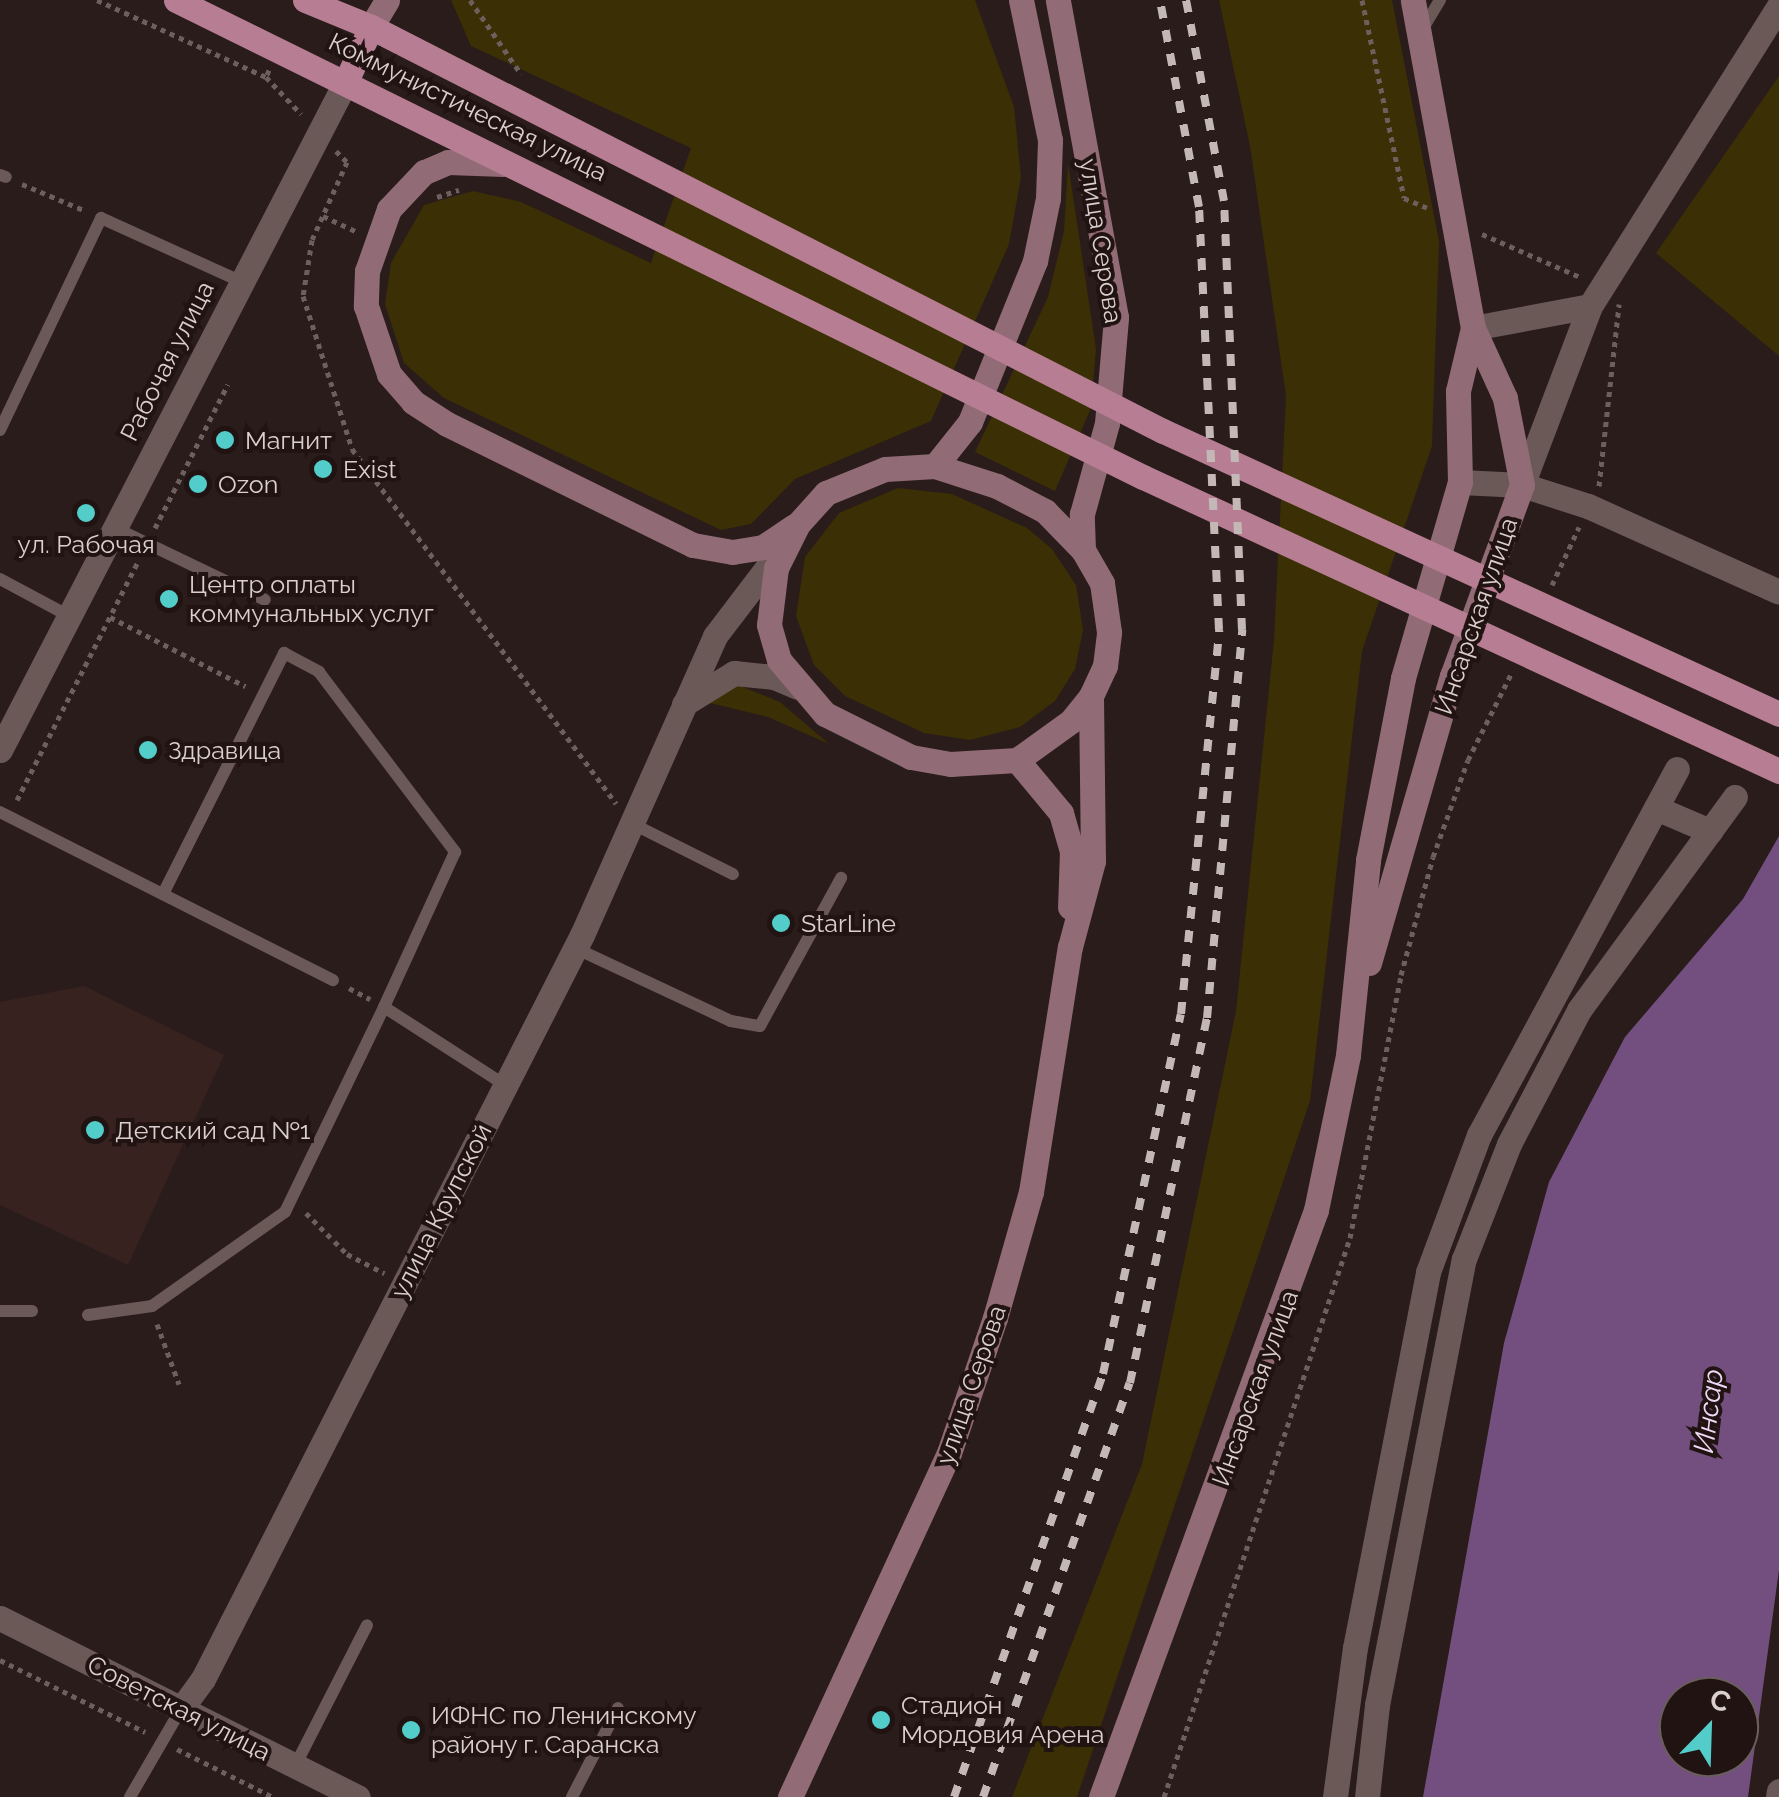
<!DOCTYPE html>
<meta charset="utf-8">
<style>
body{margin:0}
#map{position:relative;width:1779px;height:1797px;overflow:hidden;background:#2a1c1a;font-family:Raleway,sans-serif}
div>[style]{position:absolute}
.built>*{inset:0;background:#372220}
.green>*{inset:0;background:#3b2f05}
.water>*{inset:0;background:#734f7f}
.path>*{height:5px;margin-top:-2.5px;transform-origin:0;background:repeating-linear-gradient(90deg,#6c5f5e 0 5px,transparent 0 10px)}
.lane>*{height:12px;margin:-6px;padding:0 6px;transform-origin:6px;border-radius:6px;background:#6b5958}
.street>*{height:25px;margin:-12.5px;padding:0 12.5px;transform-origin:12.5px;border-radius:12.5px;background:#6b5958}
.secondary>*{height:25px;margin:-12.5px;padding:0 12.5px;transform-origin:12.5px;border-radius:12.5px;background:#916b76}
.primary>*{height:25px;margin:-12.5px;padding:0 12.5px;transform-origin:12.5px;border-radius:12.5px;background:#b77d93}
.rail>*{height:8px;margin-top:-4px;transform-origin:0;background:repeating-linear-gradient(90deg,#c4b8b7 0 12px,transparent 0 24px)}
.dots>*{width:28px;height:28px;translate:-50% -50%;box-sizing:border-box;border:5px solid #201311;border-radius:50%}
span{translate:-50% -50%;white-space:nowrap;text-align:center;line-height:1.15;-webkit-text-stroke:8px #201311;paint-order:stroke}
.street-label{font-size:25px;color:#dacfce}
.poi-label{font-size:25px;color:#dacfce}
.left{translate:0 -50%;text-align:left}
.water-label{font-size:28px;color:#f0d9f7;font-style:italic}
.north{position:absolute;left:1659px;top:1677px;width:100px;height:100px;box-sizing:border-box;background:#201311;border:2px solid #6a5e5d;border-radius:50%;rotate:23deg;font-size:28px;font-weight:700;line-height:40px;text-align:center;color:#dacfce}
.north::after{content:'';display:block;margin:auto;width:35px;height:45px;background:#53cdca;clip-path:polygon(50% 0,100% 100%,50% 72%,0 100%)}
</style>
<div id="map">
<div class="built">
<i style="clip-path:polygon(84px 986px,224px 1055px,128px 1265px,0 1205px,0 1002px)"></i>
</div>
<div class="green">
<i style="clip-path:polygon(451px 0,975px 0,1014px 107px,1021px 177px,1009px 244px,931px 421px,795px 479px,751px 524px,721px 530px,444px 398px,404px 363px,385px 304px,391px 263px,424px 205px,473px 191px,521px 202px,651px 263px,691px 148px,471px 46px)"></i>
<i style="clip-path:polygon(1219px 0,1392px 0,1439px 241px,1432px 446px,1362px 651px,1310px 1101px,1077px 1797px,1012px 1797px,1142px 1464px,1236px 1011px,1274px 640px,1286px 396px,1250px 146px)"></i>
<i style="clip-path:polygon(1779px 76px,1779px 356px,1656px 253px)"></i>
<i style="clip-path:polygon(1068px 163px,1096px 349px,1091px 408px,1055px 491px,975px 452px,1048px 297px,1064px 231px)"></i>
<i style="clip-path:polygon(898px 488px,952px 494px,1027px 528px,1052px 549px,1076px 585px,1083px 630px,1075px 669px,1055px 701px,1020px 727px,970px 740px,924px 733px,845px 696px,814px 665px,796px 616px,805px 557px,839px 513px)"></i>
<i style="clip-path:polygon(738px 685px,780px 702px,829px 744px,768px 717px,710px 703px)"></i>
</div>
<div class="water">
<i style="clip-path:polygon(evenodd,1779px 836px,1779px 1570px,1748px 1797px,1423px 1797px,1504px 1343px,1549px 1182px,1625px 1037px,1743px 899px,1779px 836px,1679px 1697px,1739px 1697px,1739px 1757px,1679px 1757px,1679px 1697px)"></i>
</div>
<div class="path">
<i style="left:97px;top:0;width:186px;rotate:24.5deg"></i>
<i style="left:470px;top:0;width:90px;rotate:55.4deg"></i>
<i style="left:1362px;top:0;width:202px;rotate:78deg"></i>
<i style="left:1404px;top:198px;width:25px;rotate:23deg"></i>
<i style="left:269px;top:70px;width:8px;rotate:113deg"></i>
<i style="left:266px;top:77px;width:51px;rotate:46.6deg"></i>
<i style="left:336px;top:151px;width:16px;rotate:45deg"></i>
<i style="left:347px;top:162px;width:85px;rotate:114.2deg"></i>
<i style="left:312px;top:240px;width:57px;rotate:99.1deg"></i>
<i style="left:303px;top:296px;width:161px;rotate:72.2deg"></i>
<i style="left:352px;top:449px;width:442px;rotate:53.3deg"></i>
<i style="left:22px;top:184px;width:69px;rotate:22.9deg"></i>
<i style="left:437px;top:197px;width:23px;rotate:-18deg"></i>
<i style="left:323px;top:216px;width:38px;rotate:25deg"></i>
<i style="left:1482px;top:234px;width:109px;rotate:23.7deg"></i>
<i style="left:1599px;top:486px;width:183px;rotate:-83.7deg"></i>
<i style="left:155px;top:528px;width:161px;rotate:-63.1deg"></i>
<i style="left:1552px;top:585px;width:64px;rotate:-65deg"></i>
<i style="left:110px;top:617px;width:152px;rotate:27.1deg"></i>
<i style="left:17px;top:800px;width:269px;rotate:-63.1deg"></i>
<i style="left:349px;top:988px;width:24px;rotate:28deg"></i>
<i style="left:306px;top:1213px;width:58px;rotate:45deg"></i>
<i style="left:347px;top:1254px;width:42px;rotate:27.2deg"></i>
<i style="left:157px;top:1324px;width:64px;rotate:69.9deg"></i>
<i style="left:0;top:1660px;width:162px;rotate:26.4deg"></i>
<i style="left:177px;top:1749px;width:107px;rotate:26.6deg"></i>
<i style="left:1164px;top:1797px;width:589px;rotate:-71.6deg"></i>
<i style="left:1350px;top:1238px;width:268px;rotate:-79deg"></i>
<i style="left:1401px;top:975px;width:122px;rotate:-74.8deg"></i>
<i style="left:1433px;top:857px;width:103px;rotate:-70.2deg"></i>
<i style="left:1468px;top:760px;width:98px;rotate:-63.4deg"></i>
</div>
<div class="lane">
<i style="left:1422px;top:30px;width:35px;rotate:-59deg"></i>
<i style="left:0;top:175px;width:6px;rotate:18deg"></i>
<i style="left:0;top:430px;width:235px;rotate:-64.5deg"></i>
<i style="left:101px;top:218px;width:155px;rotate:24.4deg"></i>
<i style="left:115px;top:528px;width:166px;rotate:25.6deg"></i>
<i style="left:0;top:579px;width:78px;rotate:28.2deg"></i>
<i style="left:0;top:812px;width:373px;rotate:26.8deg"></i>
<i style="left:631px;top:823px;width:114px;rotate:26.6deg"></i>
<i style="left:163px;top:894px;width:270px;rotate:-63.3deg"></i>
<i style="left:284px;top:653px;width:40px;rotate:28deg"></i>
<i style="left:319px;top:672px;width:226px;rotate:52.9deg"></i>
<i style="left:455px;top:852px;width:170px;rotate:114.6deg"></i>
<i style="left:384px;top:1007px;width:144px;rotate:32.8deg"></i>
<i style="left:575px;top:948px;width:172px;rotate:25.1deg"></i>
<i style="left:731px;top:1021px;width:29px;rotate:10deg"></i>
<i style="left:760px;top:1026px;width:169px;rotate:-61.3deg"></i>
<i style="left:0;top:1311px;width:32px"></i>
<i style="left:88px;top:1315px;width:65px;rotate:-8deg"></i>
<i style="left:152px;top:1306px;width:163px;rotate:-35.3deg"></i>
<i style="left:285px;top:1212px;width:228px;rotate:-64.2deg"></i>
<i style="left:295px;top:1766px;width:158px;rotate:-62.9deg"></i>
<i style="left:130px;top:1797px;width:102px;rotate:-59.9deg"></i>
<i style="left:572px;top:1797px;width:100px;rotate:-62.7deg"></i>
</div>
<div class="street">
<i style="left:1473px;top:328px;width:119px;rotate:-10.6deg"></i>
<i style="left:1460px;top:482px;width:62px;rotate:2.8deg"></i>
<i style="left:1522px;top:485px;width:69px;rotate:17.7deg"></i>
<i style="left:1588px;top:506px;width:209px;rotate:24.2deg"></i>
<i style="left:1522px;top:485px;width:191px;rotate:-69.2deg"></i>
<i style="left:1590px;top:306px;width:355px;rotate:-57.8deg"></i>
<i style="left:684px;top:704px;width:59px;rotate:-31.8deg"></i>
<i style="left:734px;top:673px;width:40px;rotate:5.7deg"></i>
<i style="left:774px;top:677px;width:25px;rotate:23deg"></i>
<i style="left:0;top:750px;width:755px;rotate:-62.65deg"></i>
<i style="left:1656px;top:808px;width:59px;rotate:23.1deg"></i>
<i style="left:0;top:1618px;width:400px;rotate:26.6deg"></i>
<i style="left:181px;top:1709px;width:37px;rotate:-54deg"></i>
<i style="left:203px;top:1679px;width:835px;rotate:-63.01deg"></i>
<i style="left:582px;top:935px;width:327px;rotate:-66deg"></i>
<i style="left:715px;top:636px;width:116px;rotate:-52.7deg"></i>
<i style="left:1335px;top:1797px;width:150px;rotate:-82.4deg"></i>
<i style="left:1355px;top:1648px;width:383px;rotate:-79deg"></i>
<i style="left:1428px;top:1272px;width:146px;rotate:-69.6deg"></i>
<i style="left:1479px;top:1135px;width:416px;rotate:-61.6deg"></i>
<i style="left:1367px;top:1797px;width:93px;rotate:-83.8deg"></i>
<i style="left:1377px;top:1705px;width:454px;rotate:-79deg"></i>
<i style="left:1464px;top:1259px;width:123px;rotate:-68.6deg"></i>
<i style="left:1509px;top:1144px;width:151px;rotate:-62.4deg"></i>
<i style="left:1579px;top:1010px;width:264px;rotate:-53.8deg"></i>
<i style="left:1778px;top:1797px;width:6px;rotate:-81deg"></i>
</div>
<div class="secondary">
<i style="left:371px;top:27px;width:31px;rotate:-59deg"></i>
<i style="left:503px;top:164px;width:55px;rotate:-177.9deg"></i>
<i style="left:448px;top:162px;width:26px;rotate:157deg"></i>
<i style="left:424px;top:172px;width:51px;rotate:133.4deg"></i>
<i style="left:389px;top:209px;width:66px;rotate:109.5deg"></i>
<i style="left:367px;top:271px;width:35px;rotate:92deg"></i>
<i style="left:366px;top:306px;width:72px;rotate:71.3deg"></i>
<i style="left:389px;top:374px;width:37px;rotate:49deg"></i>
<i style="left:413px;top:402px;width:40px;rotate:32.9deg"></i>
<i style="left:447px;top:424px;width:274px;rotate:26.2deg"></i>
<i style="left:693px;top:545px;width:40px;rotate:10deg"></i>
<i style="left:732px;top:552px;width:31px;rotate:-9deg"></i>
<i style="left:763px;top:547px;width:37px;rotate:-34deg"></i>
<i style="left:935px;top:466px;width:56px;rotate:-51.5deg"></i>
<i style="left:970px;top:422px;width:174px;rotate:-68deg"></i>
<i style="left:1035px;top:261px;width:64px;rotate:-78.3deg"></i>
<i style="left:1048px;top:198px;width:58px;rotate:-88deg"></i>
<i style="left:1050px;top:140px;width:143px;rotate:-101.7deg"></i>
<i style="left:1083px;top:550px;width:54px;rotate:-134.3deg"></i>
<i style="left:1045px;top:511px;width:54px;rotate:-152.5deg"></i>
<i style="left:997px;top:486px;width:65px;rotate:-162.1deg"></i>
<i style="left:935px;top:466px;width:50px;rotate:176.6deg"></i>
<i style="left:885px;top:469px;width:64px;rotate:157.9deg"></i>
<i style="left:826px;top:493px;width:42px;rotate:132.1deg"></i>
<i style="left:798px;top:524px;width:49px;rotate:116.6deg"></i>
<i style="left:776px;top:568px;width:57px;rotate:97deg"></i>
<i style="left:769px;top:625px;width:36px;rotate:74deg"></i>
<i style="left:779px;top:660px;width:71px;rotate:49.6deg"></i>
<i style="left:825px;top:714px;width:96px;rotate:26.6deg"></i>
<i style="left:911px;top:757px;width:40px;rotate:10deg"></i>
<i style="left:950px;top:764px;width:67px;rotate:-3.4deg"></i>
<i style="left:1017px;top:760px;width:67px;rotate:-35.8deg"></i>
<i style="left:1071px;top:721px;width:32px;rotate:-51deg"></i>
<i style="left:1017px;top:760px;width:69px;rotate:50.3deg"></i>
<i style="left:1061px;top:813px;width:40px;rotate:74deg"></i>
<i style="left:1072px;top:851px;width:56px;rotate:92deg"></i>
<i style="left:1369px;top:963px;width:299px;rotate:-73.9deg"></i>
<i style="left:1452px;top:676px;width:203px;rotate:-69.9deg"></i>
<i style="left:1522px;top:485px;width:89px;rotate:-101.1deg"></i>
<i style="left:1505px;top:398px;width:77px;rotate:-114.6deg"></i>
<i style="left:1473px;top:328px;width:333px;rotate:-100.4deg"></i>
<i style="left:790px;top:1797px;width:379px;rotate:-65.2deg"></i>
<i style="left:949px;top:1453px;width:143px;rotate:-71.2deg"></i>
<i style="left:995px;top:1318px;width:131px;rotate:-74.1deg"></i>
<i style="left:1031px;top:1192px;width:248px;rotate:-81deg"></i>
<i style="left:1070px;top:947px;width:89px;rotate:-75deg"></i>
<i style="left:1093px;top:861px;width:165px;rotate:-90.7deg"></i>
<i style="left:1091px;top:696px;width:33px;rotate:-65deg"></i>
<i style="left:1105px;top:666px;width:34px;rotate:-83deg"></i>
<i style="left:1109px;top:632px;width:49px;rotate:-98.1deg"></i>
<i style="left:1102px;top:583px;width:38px;rotate:-120deg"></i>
<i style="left:1083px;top:550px;width:36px;rotate:-92deg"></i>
<i style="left:1082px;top:514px;width:94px;rotate:-74.6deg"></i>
<i style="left:1107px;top:423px;width:106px;rotate:-85.1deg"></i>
<i style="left:1116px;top:317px;width:322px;rotate:-100.4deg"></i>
<i style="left:1101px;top:1797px;width:625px;rotate:-69.88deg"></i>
<i style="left:1316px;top:1210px;width:158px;rotate:-78.3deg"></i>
<i style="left:1348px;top:1055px;width:196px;rotate:-84.1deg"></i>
<i style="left:1368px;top:860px;width:185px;rotate:-79.1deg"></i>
<i style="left:1403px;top:678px;width:204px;rotate:-73.8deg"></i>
<i style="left:1460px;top:482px;width:91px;rotate:-91.3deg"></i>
<i style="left:1458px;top:391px;width:65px;rotate:-76.6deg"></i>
</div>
<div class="primary">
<i style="left:176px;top:0;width:1078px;rotate:26.26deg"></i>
<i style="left:1143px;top:477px;width:701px;rotate:24.81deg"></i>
<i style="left:305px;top:0;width:71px;rotate:22.2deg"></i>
<i style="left:371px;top:27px;width:889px;rotate:27.03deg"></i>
<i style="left:1163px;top:431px;width:678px;rotate:24.67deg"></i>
<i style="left:347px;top:79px;width:57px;rotate:-65.2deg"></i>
</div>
<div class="rail">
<i style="left:954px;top:1797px;width:448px;rotate:-70.6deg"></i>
<i style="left:1103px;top:1374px;width:368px;rotate:-77.8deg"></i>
<i style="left:1181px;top:1014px;width:386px;rotate:-84.3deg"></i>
<i style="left:1219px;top:630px;width:423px;rotate:-92.7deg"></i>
<i style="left:1199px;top:207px;width:211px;rotate:-100.7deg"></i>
<i style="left:983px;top:1797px;width:439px;rotate:-70.5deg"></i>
<i style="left:1130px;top:1383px;width:373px;rotate:-78.1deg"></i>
<i style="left:1207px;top:1018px;width:390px;rotate:-84.8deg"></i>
<i style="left:1242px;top:630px;width:429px;rotate:-92.4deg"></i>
<i style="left:1224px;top:201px;width:205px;rotate:-100.7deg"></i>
</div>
<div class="dots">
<i style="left:225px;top:440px;background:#53cdca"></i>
<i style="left:323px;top:469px;background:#53cdca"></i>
<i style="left:198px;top:484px;background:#53cdca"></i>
<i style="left:86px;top:513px;background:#53cdca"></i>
<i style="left:169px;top:599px;background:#53cdca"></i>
<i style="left:148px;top:750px;background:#53cdca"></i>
<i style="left:781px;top:923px;background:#53cdca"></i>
<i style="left:95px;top:1130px;background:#53cdca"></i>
<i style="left:881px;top:1720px;background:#53cdca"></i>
<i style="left:411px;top:1730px;background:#53cdca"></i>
</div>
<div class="street-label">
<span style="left:468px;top:107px;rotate:26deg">Коммунистическая улица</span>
<span style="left:1101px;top:241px;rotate:81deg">улица Серова</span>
<span style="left:167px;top:361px;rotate:-63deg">Рабочая улица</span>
<span style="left:1476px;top:616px;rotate:-71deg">Инсарская улица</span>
<span style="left:441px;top:1211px;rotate:-63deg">улица Крупской</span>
<span style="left:971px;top:1385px;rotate:-71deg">улица Серова</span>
<span style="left:1255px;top:1388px;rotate:-70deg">Инсарская улица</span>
<span style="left:179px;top:1708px;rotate:27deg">Советская улица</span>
</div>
<div class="poi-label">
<span class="left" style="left:245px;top:440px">Магнит</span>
<span class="left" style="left:343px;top:469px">Exist</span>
<span class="left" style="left:218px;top:484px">Ozon</span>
<span style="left:86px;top:544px">ул. Рабочая</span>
<span class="left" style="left:189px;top:599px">Центр оплаты<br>коммунальных услуг</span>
<span class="left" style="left:168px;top:750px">Здравица</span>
<span class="left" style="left:801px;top:923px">StarLine</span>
<span class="left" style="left:115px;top:1130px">Детский сад №1</span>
<span class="left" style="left:901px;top:1720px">Стадион<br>Мордовия Арена</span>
<span class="left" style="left:431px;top:1730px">ИФНС по Ленинскому<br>району г. Саранска</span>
</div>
<div class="water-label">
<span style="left:1709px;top:1411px;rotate:-83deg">Инсар</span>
</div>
<div class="north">С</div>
</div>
